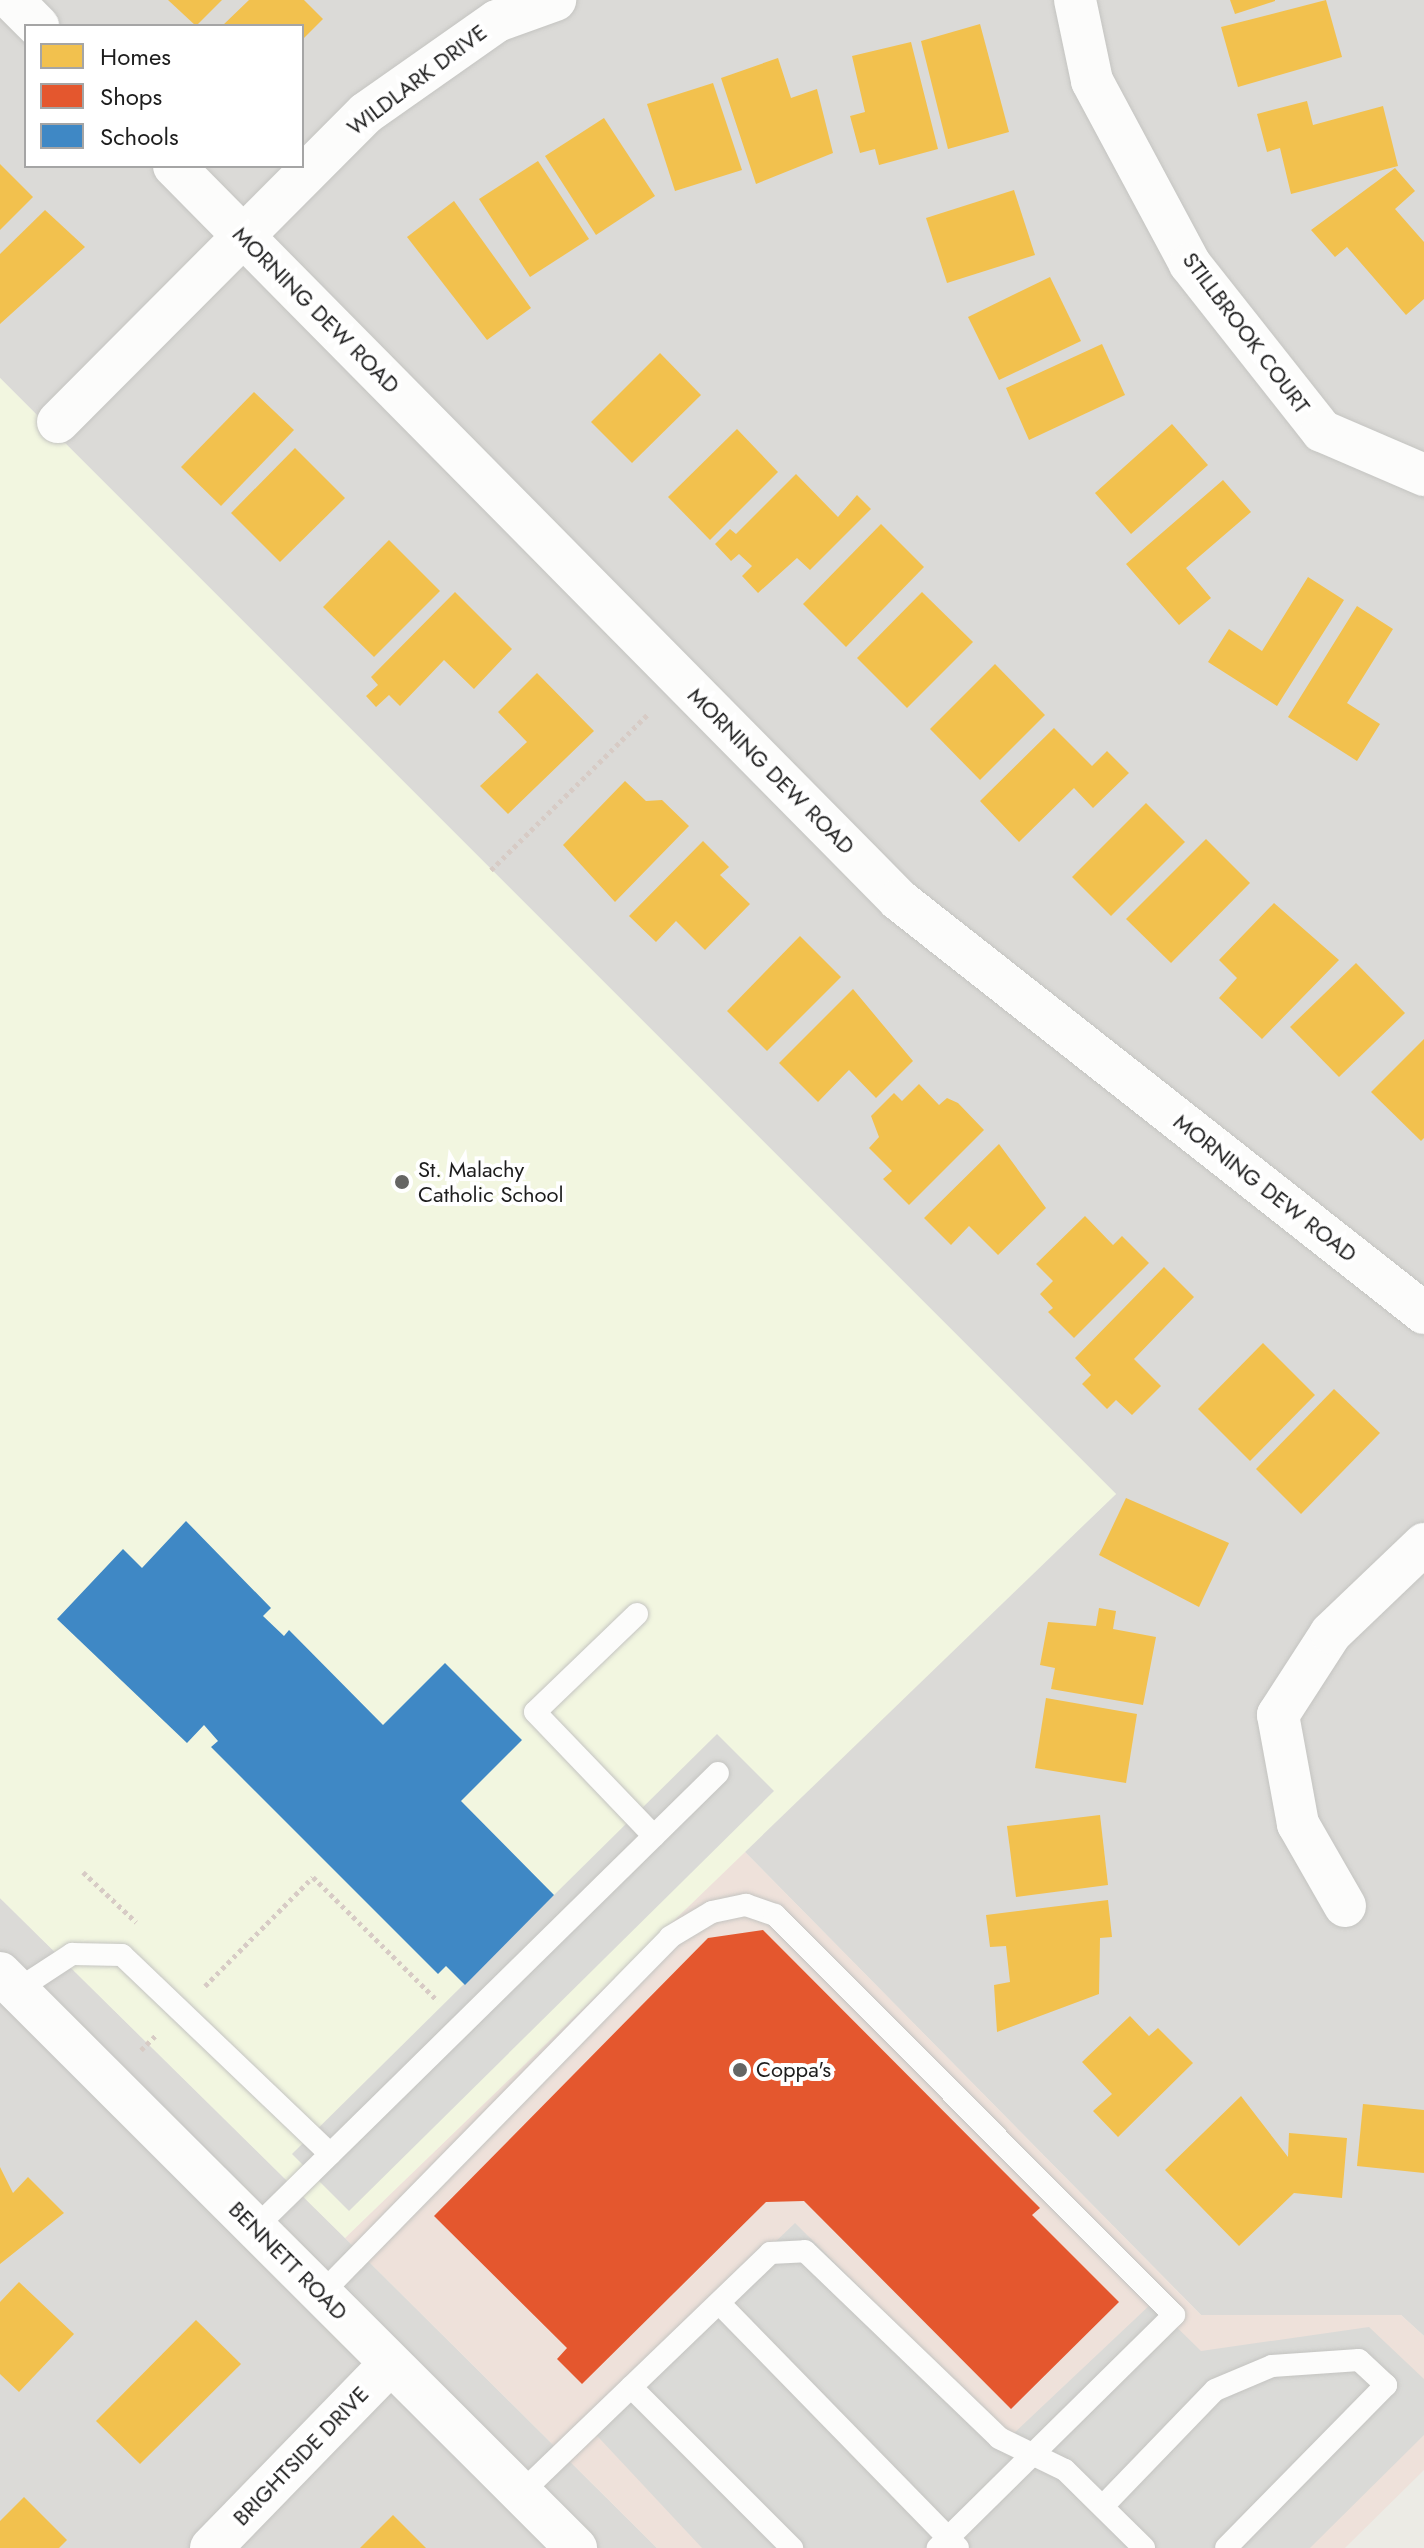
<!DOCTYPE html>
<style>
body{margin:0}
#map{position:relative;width:1424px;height:2548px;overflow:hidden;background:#ecebe5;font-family:Jost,sans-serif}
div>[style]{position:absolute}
.residential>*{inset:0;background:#dbdad7}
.commercial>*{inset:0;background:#eee1da}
.education>*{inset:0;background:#f2f6e0}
.parking>*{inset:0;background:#dadad7}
.homes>*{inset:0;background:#f2c14e}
.shops>*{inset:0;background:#e4572e}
.schools>*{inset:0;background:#3f88c5}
.path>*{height:5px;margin-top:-2.5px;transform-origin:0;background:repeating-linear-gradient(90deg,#d7cbc5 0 4px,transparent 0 8px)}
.roads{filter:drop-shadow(0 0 2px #c4c4c1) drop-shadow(0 0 2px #c4c4c1)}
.service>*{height:22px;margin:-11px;padding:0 11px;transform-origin:11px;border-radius:11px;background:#fcfcfb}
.minor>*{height:42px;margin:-21px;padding:0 21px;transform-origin:21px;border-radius:21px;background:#fcfcfb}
.dots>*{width:22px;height:22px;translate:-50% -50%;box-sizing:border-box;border:4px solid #fff;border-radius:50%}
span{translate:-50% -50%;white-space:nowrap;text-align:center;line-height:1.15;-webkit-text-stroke:8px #fff;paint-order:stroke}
.street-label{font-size:22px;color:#1d1d1d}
.poi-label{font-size:22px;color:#1d1d1d}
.left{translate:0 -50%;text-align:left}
.legend{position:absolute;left:24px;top:24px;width:280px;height:144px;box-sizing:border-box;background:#fff;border:2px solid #a5a5a5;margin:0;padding:10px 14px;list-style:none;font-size:24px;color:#1d1d1d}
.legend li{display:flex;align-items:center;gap:16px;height:40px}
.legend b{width:40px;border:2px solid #a5a5a5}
</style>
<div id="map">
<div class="residential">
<i style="clip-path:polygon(evenodd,0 0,1424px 0,1424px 2336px,1401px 2315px,1201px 2315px,742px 1849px,1116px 1494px,0 378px,0 0,26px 26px,302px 26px,302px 166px,26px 166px,26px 26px)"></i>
<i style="clip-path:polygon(0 1898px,345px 2238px,657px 2548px,0 2548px)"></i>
</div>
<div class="commercial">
<i style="clip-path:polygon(742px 1849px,1201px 2315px,1401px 2315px,1424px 2336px,1424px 2470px,1345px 2548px,657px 2548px,345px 2238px)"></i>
</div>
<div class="education">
<i style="clip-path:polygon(0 378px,1116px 1494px,345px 2238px,0 1898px)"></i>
</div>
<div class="parking">
<i style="clip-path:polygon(717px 1734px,774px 1791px,349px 2211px,292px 2154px)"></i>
<i style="clip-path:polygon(795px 2223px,1010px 2437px,1152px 2303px,1201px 2351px,1369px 2327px,1424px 2379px,1424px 2435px,1310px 2548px,702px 2548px,586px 2424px)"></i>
</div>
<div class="homes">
<i style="clip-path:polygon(168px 0,222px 0,196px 26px)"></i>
<i style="clip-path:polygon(249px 0,304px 0,323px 19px,302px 40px,302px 26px,222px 26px)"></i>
<i style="clip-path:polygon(1230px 0,1275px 0,1275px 1px,1235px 14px)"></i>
<i style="clip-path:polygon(1326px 0,1342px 57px,1238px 87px,1221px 27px)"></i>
<i style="clip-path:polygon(980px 24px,1009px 132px,948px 149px,921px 41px)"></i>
<i style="clip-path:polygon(911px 42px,938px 149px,879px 165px,875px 149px,860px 153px,850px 116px,865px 112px,852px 56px)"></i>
<i style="clip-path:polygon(778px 58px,791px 98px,817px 89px,833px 153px,756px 184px,721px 78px)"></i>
<i style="clip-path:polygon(713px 83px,742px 170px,675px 191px,647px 104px)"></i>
<i style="clip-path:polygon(1307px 101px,1313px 125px,1383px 106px,1398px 166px,1291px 194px,1280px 148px,1267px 152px,1257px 114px)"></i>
<i style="clip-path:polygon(604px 118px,655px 196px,596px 235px,545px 156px)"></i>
<i style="clip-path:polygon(538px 161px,589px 239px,530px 277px,479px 199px)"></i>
<i style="clip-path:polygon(0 164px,33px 197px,0 230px)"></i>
<i style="clip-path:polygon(1395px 168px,1415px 191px,1395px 209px,1424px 242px,1424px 299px,1406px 315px,1347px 247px,1335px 257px,1311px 230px)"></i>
<i style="clip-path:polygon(1014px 190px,1035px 255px,947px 283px,926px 218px)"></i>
<i style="clip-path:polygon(454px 201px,531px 308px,487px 340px,407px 237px)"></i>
<i style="clip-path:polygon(45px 210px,85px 247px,0 324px,0 254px)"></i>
<i style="clip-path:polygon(1050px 277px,1081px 341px,999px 380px,968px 317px)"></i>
<i style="clip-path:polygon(1102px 344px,1125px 395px,1029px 440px,1006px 388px)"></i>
<i style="clip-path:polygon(660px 353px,701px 395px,632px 463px,591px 422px)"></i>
<i style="clip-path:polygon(254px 392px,294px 430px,221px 506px,181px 467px)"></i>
<i style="clip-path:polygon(1172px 424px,1208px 465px,1131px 534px,1095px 493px)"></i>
<i style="clip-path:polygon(737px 429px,778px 472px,710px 540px,668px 497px)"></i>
<i style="clip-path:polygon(295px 448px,345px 498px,280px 562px,231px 513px)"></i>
<i style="clip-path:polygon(796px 474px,838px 517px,857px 495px,871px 509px,810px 570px,797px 558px,758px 593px,742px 576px,752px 566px,739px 554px,731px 561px,715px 544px,730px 529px,736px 534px)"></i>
<i style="clip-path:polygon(1223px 480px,1251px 512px,1186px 568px,1211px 598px,1179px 625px,1126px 564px)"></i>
<i style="clip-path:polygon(881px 524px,924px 567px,846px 647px,803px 604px)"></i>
<i style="clip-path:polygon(389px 540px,440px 591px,374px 657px,323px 607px)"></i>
<i style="clip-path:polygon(1308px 577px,1344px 600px,1277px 706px,1208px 662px,1229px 629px,1262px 651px)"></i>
<i style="clip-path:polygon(455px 592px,512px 649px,474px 689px,444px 660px,400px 706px,389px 695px,376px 707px,366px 696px,378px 685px,371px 677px)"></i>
<i style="clip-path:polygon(922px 592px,973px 642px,907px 708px,857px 658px)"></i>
<i style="clip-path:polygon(1357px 606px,1393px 629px,1347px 703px,1380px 724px,1357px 761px,1288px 717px)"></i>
<i style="clip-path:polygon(995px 664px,1045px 715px,980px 780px,930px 729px)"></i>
<i style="clip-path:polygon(537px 673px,594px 731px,508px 814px,480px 786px,527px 742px,498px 712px)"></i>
<i style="clip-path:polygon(1054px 728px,1092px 766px,1107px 751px,1129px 773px,1093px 808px,1074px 788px,1019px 842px,980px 801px)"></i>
<i style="clip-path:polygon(625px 781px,646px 801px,662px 800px,689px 826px,615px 902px,563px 845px)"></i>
<i style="clip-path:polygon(1146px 803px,1185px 842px,1111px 916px,1072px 877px)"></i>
<i style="clip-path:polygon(1206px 839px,1250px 883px,1171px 963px,1126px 919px)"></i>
<i style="clip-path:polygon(703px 841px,729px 867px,720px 875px,750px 904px,705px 950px,676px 921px,656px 942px,629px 916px)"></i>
<i style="clip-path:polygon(1274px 903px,1339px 960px,1262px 1039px,1219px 998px,1237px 978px,1219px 960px)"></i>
<i style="clip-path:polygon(800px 936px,841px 977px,767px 1051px,727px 1011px)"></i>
<i style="clip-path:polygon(1356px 963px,1405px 1013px,1339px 1077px,1290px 1027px)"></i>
<i style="clip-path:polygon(853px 989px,913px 1061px,876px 1098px,849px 1070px,818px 1102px,779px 1063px)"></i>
<i style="clip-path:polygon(1424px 1039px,1424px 1138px,1421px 1141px,1371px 1092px)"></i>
<i style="clip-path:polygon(919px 1084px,939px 1105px,947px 1098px,958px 1103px,984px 1130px,909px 1205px,883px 1179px,892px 1171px,869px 1148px,879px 1137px,871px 1116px,894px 1093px,902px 1101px)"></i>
<i style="clip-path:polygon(999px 1144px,1046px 1208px,998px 1255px,969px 1226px,951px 1245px,924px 1218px)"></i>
<i style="clip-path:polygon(1085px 1216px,1113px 1245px,1122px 1236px,1149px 1263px,1074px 1338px,1048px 1312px,1053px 1308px,1040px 1294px,1053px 1281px,1036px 1264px)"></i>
<i style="clip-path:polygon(1164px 1267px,1194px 1297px,1134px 1359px,1161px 1386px,1132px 1415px,1116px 1400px,1107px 1409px,1082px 1384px,1091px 1375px,1075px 1358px)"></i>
<i style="clip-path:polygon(1263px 1343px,1315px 1395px,1250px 1461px,1198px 1409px)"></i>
<i style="clip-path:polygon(1334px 1389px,1380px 1433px,1301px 1514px,1256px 1469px)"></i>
<i style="clip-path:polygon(1126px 1498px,1229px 1543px,1199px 1607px,1099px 1555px)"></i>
<i style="clip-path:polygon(1099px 1608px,1116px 1611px,1113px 1629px,1156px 1637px,1143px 1705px,1051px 1689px,1055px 1668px,1040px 1665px,1048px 1622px,1096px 1626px)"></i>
<i style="clip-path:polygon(1046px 1698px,1137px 1714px,1126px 1783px,1035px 1768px)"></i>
<i style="clip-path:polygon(1100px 1815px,1108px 1885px,1016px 1897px,1007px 1826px)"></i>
<i style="clip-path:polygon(1108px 1900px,1112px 1937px,1100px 1938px,1099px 1994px,997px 2032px,994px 1985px,1010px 1982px,1006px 1946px,990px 1947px,986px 1915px)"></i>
<i style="clip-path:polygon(1130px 2016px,1149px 2036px,1158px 2028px,1193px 2063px,1118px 2137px,1093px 2111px,1112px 2094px,1082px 2062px)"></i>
<i style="clip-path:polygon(1241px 2096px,1288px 2157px,1289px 2133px,1347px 2138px,1342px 2198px,1294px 2193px,1239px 2246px,1165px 2170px)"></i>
<i style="clip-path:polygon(1363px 2104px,1424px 2110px,1424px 2173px,1357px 2166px)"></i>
<i style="clip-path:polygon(0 2167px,13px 2193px,28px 2177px,64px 2213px,0 2264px)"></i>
<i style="clip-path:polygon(19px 2282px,74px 2334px,19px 2392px,0 2374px,0 2302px)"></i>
<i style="clip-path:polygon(196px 2320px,241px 2364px,140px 2464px,96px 2421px)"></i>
<i style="clip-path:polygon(24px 2497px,67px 2540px,59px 2548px,0 2548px,0 2521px)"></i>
<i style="clip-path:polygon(393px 2515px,426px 2548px,360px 2548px)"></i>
</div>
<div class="shops">
<i style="clip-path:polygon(763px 1930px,1040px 2208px,1032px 2215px,1119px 2302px,1011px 2409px,804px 2201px,766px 2202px,582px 2384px,557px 2359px,567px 2348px,434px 2216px,708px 1938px)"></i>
</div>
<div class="schools">
<i style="clip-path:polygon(186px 1521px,271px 1608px,263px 1616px,284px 1636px,289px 1630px,383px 1725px,445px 1663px,522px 1740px,461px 1801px,554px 1895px,465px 1985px,446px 1966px,438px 1974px,211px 1747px,218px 1741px,204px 1725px,187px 1743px,57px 1619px,123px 1549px,142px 1568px)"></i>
</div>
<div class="path">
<i style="left:491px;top:870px;width:223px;rotate:-44.8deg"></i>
<i style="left:83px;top:1872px;width:73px;rotate:43.3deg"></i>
<i style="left:205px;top:1986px;width:153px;rotate:-45.3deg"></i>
<i style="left:313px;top:1877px;width:176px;rotate:44.8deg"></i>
<i style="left:141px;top:2050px;width:21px;rotate:-45deg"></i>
</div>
<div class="roads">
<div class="service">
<i style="left:637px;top:1614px;width:141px;rotate:136.1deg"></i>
<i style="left:535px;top:1712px;width:172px;rotate:46.2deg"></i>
<i style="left:17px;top:1990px;width:66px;rotate:-33.2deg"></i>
<i style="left:72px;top:1954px;width:50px;rotate:1.1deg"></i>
<i style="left:122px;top:1955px;width:288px;rotate:43.7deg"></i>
<i style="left:255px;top:2228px;width:649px;rotate:-44.5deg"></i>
<i style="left:321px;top:2294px;width:499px;rotate:-45.6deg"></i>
<i style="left:670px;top:1937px;width:49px;rotate:-30.8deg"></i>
<i style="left:712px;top:1912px;width:35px;rotate:-12deg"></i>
<i style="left:746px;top:1905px;width:31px;rotate:19deg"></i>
<i style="left:775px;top:1915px;width:565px;rotate:45.07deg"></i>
<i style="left:1174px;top:2315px;width:332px;rotate:135.4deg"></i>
<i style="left:719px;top:2303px;width:342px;rotate:45.7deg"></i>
<i style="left:631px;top:2387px;width:228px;rotate:45deg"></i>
<i style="left:521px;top:2493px;width:346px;rotate:-43.9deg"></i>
<i style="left:770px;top:2253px;width:35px;rotate:-3deg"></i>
<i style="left:805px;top:2251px;width:269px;rotate:43.9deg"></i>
<i style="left:999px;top:2438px;width:73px;rotate:25.9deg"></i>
<i style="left:1065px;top:2470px;width:111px;rotate:44.6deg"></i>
<i style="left:1103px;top:2506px;width:161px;rotate:-46deg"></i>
<i style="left:1215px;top:2390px;width:62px;rotate:-22.8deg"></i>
<i style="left:1272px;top:2366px;width:87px;rotate:-3.9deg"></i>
<i style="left:1359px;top:2360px;width:37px;rotate:43deg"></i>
<i style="left:1386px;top:2385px;width:228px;rotate:134.5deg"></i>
</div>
<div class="minor">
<i style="left:12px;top:0;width:37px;rotate:45deg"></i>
<i style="left:1075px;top:0;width:83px;rotate:78.1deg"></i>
<i style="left:1092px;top:81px;width:208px;rotate:61.8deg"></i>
<i style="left:1190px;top:264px;width:213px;rotate:51.7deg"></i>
<i style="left:1322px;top:431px;width:111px;rotate:23.3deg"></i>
<i style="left:174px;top:166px;width:1032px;rotate:45.35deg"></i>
<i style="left:899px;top:900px;width:668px;rotate:38.19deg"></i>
<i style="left:58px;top:422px;width:436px;rotate:-45.1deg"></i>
<i style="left:366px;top:113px;width:160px;rotate:-35.1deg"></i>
<i style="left:497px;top:21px;width:62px;rotate:-19.9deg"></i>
<i style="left:1345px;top:1906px;width:95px;rotate:-119.8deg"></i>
<i style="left:1298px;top:1824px;width:111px;rotate:-100.4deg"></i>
<i style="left:1278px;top:1715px;width:98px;rotate:-57.1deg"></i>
<i style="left:1331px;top:1633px;width:129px;rotate:-43.7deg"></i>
<i style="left:0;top:1973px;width:814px;rotate:44.95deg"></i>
<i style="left:211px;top:2548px;width:257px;rotate:-45.8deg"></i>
</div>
</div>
<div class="dots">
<i style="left:402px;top:1182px;background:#656563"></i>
<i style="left:740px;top:2070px;background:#656563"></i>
</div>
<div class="street-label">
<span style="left:417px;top:80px;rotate:-37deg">WILDLARK DRIVE</span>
<span style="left:316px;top:310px;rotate:45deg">MORNING DEW ROAD</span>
<span style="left:1246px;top:333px;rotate:53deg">STILLBROOK COURT</span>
<span style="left:771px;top:771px;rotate:45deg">MORNING DEW ROAD</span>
<span style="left:1265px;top:1188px;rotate:38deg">MORNING DEW ROAD</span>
<span style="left:288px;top:2261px;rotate:45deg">BENNETT ROAD</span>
<span style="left:301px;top:2456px;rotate:-46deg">BRIGHTSIDE DRIVE</span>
</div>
<div class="poi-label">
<span class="left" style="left:418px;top:1182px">St. Malachy<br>Catholic School</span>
<span class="left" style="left:756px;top:2070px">Coppa's</span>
</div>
<ul class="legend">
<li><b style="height:22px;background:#f2c14e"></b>Homes</li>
<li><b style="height:22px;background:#e4572e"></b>Shops</li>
<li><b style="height:22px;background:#3f88c5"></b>Schools</li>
</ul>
</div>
